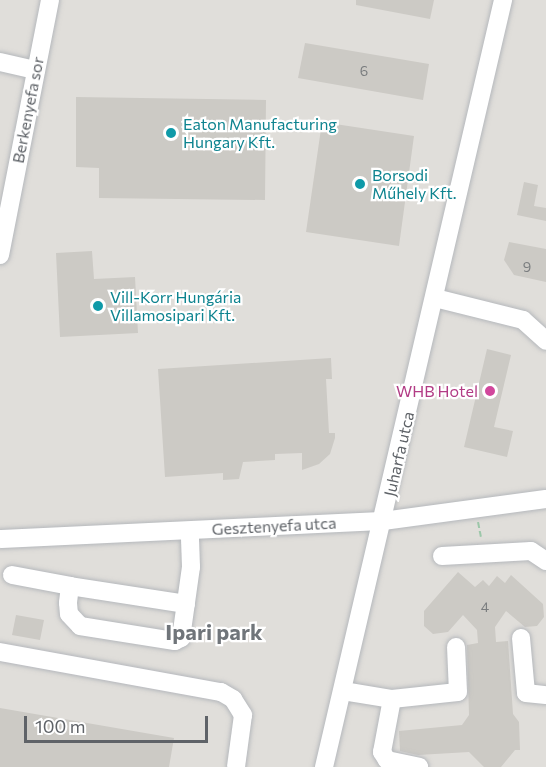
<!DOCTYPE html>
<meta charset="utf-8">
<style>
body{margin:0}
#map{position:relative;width:546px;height:767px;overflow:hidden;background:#f1efe8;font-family:Commissioner,sans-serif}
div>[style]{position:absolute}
.industrial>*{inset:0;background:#e0deda}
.building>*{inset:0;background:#cccac5}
.path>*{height:2px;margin-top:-1px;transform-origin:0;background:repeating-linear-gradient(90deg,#9cc7a9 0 6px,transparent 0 9px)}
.roads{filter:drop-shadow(0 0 2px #b5b8bc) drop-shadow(0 0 2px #b5b8bc)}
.minor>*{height:18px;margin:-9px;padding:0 9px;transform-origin:9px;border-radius:9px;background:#fff}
.dots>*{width:16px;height:16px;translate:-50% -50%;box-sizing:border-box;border:3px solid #fff;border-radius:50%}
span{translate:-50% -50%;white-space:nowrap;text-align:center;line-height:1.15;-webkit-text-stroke:4.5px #fff;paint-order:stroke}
.number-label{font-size:14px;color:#7a7d7f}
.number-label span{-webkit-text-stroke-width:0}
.street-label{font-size:16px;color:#5f6368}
.culture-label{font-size:16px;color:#0d838f}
.left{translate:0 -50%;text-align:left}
.hotel-label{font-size:16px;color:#b23c85}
.right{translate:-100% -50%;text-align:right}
.district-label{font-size:22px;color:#70757a;font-weight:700}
.scale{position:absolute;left:24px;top:716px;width:184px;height:27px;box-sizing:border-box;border:3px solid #5f6368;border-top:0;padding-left:8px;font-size:18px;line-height:21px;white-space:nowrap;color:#5f6368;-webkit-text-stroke:4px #fff;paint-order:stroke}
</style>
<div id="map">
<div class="industrial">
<i style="clip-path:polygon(0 0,546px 0,546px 767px,0 767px)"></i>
</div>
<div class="building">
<i style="clip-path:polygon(356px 0,434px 0,430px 19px,356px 5px)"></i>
<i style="clip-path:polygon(305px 43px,429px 64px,423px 100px,298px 78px)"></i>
<i style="clip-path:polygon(76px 97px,266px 100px,265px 200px,99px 198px,99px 168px,76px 167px)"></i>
<i style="clip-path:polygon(322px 122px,414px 136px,399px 246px,306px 232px)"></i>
<i style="clip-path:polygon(524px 182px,538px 185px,534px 206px,546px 208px,546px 221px,517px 215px)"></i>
<i style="clip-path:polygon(509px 242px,546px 249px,546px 282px,514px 275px,504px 260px)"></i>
<i style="clip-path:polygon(92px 251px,94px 279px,135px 277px,138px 333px,60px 337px,56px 253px)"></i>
<i style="clip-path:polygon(487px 349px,511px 355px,494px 427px,513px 431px,507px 457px,464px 447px)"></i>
<i style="clip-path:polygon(331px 358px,332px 379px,326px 379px,329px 433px,335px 433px,335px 438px,330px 454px,319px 464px,302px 470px,302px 453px,275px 454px,275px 460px,243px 462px,239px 479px,223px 480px,223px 473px,165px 477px,158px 369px)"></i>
<i style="clip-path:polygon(458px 572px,475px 587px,483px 580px,489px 586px,497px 576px,505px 583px,511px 575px,543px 604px,544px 617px,537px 626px,525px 627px,506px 611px,495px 627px,496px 642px,508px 641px,513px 714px,519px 722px,520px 750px,515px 750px,501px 767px,484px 767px,469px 752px,418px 755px,400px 751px,399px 731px,462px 725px,469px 715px,467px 645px,478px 643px,477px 630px,463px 615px,448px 632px,433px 634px,424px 626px,424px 611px)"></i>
<i style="clip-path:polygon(16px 615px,44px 620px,40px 640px,12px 635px)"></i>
<i style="clip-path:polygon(0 708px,174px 738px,169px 767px,0 767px)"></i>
</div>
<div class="path">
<i style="left:478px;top:522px;width:15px;rotate:79deg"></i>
</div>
<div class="roads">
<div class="minor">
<i style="left:0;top:62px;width:37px;rotate:13deg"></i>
<i style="left:0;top:255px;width:260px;rotate:-78.9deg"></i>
<i style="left:435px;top:298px;width:91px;rotate:14deg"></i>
<i style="left:523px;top:320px;width:31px;rotate:42deg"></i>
<i style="left:0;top:539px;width:383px;rotate:-2.7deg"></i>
<i style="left:383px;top:521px;width:164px;rotate:-7.7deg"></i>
<i style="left:442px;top:556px;width:89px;rotate:-3.2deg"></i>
<i style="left:531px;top:551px;width:18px;rotate:34deg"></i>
<i style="left:12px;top:575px;width:59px;rotate:10.7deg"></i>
<i style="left:186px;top:604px;width:117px;rotate:-171.2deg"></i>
<i style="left:70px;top:586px;width:17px;rotate:97deg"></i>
<i style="left:68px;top:603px;width:11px;rotate:85deg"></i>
<i style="left:69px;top:614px;width:16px;rotate:47deg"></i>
<i style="left:80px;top:626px;width:96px;rotate:9deg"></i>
<i style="left:175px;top:641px;width:7px;rotate:-27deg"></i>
<i style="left:181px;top:638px;width:72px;rotate:-82deg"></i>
<i style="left:191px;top:567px;width:36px;rotate:-92deg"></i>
<i style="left:521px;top:638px;width:55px;rotate:84.8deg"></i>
<i style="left:526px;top:693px;width:20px;rotate:6deg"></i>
<i style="left:0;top:652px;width:225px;rotate:10.3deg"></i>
<i style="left:221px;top:692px;width:14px;rotate:30deg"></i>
<i style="left:233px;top:699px;width:19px;rotate:58deg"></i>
<i style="left:243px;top:715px;width:52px;rotate:97.7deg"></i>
<i style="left:343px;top:691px;width:50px;rotate:9.3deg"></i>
<i style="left:392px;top:699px;width:66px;rotate:-6.1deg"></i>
<i style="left:458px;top:692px;width:45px;rotate:-92.5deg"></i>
<i style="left:392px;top:699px;width:54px;rotate:100.7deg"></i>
<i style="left:382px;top:752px;width:9px;rotate:58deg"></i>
<i style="left:387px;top:760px;width:33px;rotate:12deg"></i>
<i style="left:324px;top:767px;width:788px;rotate:-76.86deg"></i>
</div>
</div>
<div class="dots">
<i style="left:171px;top:133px;background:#0f9aa8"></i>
<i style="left:360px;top:184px;background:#0f9aa8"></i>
<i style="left:98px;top:306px;background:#0f9aa8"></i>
<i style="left:490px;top:391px;background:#d1479c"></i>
</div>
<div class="number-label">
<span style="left:364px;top:71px">6</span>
<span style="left:527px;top:267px">9</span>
<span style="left:485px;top:607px">4</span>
</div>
<div class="street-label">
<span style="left:28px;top:110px;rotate:-79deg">Berkenyefa sor</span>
<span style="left:399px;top:454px;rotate:-77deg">Juharfa utca</span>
<span style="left:274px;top:526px;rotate:-3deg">Gesztenyefa utca</span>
</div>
<div class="culture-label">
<span class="left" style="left:183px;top:133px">Eaton Manufacturing<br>Hungary Kft.</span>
<span class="left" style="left:372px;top:184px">Borsodi<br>Műhely Kft.</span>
<span class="left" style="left:110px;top:306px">Vill-Korr Hungária<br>Villamosipari Kft.</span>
</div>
<div class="hotel-label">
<span class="right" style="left:478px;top:391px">WHB Hotel</span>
</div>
<div class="district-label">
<span style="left:214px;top:632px">Ipari park</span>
</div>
<div class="scale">100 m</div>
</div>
